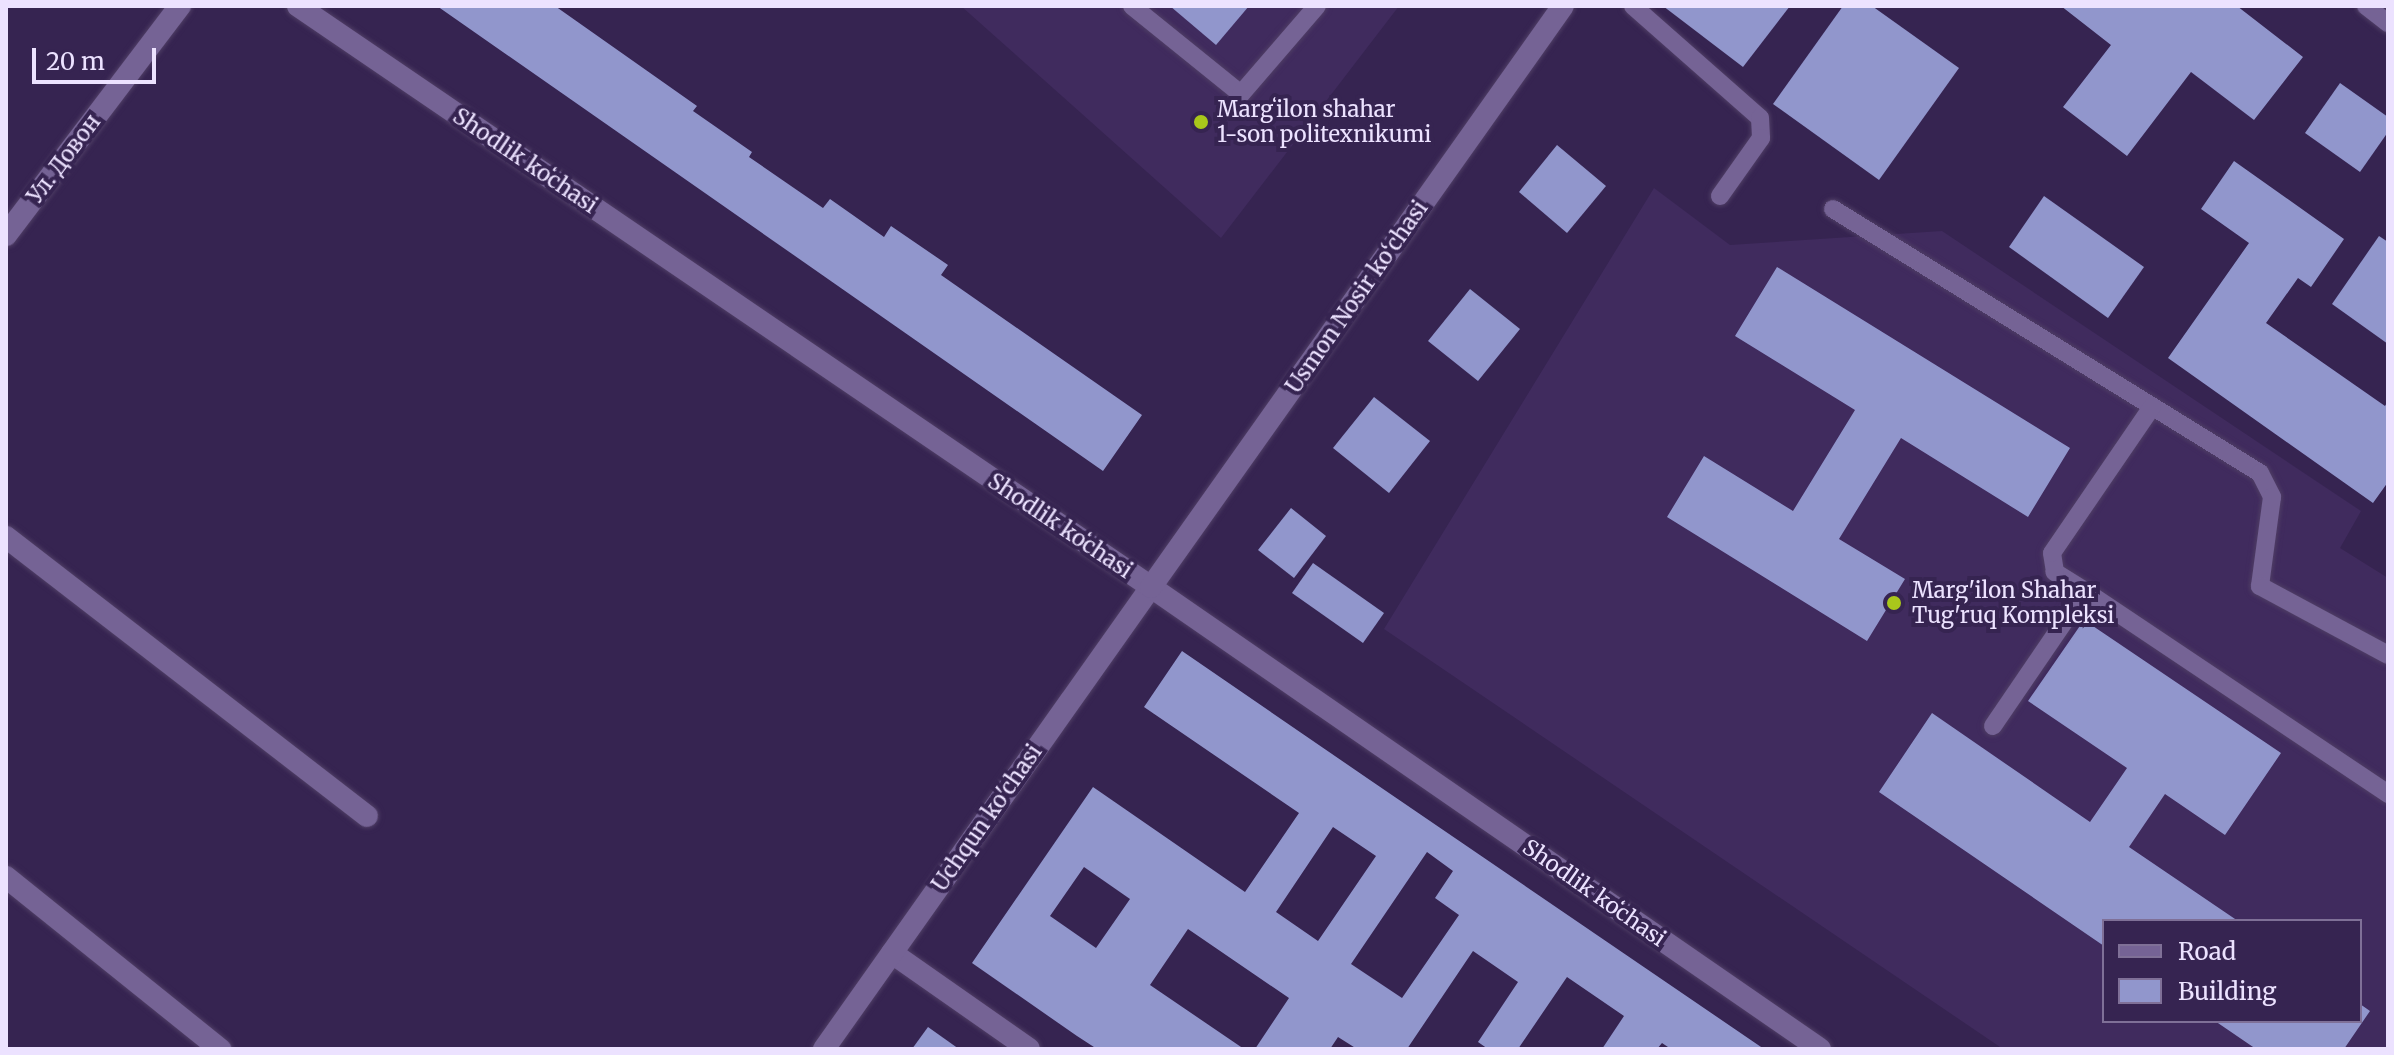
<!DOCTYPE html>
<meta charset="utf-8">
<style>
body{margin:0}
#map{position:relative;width:2394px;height:1055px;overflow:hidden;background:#362451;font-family:Merriweather,serif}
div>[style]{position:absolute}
.built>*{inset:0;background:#402b5e}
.building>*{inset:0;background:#9196cc}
.roads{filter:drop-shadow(0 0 2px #4f3e65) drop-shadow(0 0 2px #4f3e65)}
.service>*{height:18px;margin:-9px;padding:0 9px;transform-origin:9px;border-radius:9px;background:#756395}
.minor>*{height:22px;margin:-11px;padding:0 11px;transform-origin:11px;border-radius:11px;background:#756395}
.tertiary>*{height:22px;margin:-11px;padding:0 11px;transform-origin:11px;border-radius:11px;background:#756395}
.secondary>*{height:22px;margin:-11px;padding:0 11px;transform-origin:11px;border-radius:11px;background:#756395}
.dots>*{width:22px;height:22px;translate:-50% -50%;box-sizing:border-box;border:4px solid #362451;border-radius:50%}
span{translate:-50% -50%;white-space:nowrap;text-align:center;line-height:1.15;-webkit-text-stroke:8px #362451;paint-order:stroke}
.poi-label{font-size:22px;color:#ece2ff}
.left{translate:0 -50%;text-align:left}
.street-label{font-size:22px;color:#ece2ff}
.frame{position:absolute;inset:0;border:8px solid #ece2ff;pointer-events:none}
.legend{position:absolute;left:2102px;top:919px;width:260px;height:104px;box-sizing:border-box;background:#362451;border:2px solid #7f7097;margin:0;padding:10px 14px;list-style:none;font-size:24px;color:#ece2ff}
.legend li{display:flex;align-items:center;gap:16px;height:40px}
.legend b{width:40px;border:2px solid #7f7097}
.scale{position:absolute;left:32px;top:48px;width:124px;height:36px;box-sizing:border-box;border:4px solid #ece2ff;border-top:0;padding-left:10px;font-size:24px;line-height:28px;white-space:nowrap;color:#ece2ff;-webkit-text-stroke:6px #362451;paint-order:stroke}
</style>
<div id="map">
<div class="built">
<i style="clip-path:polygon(961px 6px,1399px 6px,1221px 238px)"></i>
<i style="clip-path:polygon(evenodd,1654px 188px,1730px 245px,1942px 231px,2361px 511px,2340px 548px,2388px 578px,2388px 1049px,2003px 1049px,1384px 629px,1654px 188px,2104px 921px,2360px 921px,2360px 1021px,2104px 1021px,2104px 921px)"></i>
</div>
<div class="building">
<i style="clip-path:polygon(437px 6px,555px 6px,697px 106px,693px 111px,752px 152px,749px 157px,823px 208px,830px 199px,884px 237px,891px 226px,948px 265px,941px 275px,1142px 415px,1103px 471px)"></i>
<i style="clip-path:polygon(1170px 6px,1249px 6px,1216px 45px)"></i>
<i style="clip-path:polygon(1663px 6px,1790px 6px,1743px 67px)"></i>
<i style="clip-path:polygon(1843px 6px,1872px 6px,1959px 68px,1879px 180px,1773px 104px)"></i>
<i style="clip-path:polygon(2061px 6px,2237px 6px,2303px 57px,2254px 120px,2191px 72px,2127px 156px,2063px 107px,2111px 45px)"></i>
<i style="clip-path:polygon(2340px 83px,2388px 117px,2388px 132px,2360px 172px,2305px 133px)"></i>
<i style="clip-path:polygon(1557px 145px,1606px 186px,1567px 233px,1519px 192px)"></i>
<i style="clip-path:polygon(2234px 161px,2344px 239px,2311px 287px,2298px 278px,2266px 323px,2385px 406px,2388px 401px,2388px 482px,2373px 503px,2168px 358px,2249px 243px,2201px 209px)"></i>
<i style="clip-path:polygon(2044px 196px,2144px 267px,2108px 318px,2009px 247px)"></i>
<i style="clip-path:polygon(2379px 236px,2388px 242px,2388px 344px,2332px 304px)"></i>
<i style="clip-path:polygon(1777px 267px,2070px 448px,2028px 517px,1901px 438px,1839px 539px,1905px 579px,1867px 641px,1667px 517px,1704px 456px,1793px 511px,1855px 410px,1735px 336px)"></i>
<i style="clip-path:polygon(1470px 289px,1520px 329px,1478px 381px,1428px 341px)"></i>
<i style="clip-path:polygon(1374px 397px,1430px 441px,1389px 493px,1333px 448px)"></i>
<i style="clip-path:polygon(1291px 508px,1326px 536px,1294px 578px,1258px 550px)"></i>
<i style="clip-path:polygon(1313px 563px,1384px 613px,1363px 643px,1292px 593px)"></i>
<i style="clip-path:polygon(2084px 620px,2281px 753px,2225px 835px,2165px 794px,2129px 847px,2238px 921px,2104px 921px,2104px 946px,1879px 792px,1932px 713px,2090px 822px,2127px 768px,2028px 701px)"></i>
<i style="clip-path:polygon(evenodd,1182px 651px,1367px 778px,1764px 1049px,1671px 1049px,1662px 1043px,1657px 1049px,1602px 1049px,1624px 1016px,1567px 977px,1518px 1049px,1488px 1049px,1478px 1042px,1518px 982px,1473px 951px,1407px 1049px,1357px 1049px,1338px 1037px,1330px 1049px,1255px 1049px,1289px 998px,1188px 929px,1150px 985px,1244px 1049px,1097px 1049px,1077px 1036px,972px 963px,1093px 787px,1245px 892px,1299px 813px,1144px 707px,1182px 651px,1333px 827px,1376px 856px,1318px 941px,1276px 912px,1333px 827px,1182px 651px,1427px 852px,1453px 871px,1435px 898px,1459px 915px,1402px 998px,1351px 964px,1427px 852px,1182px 651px,1084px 867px,1130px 899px,1096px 948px,1050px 916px,1084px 867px)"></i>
<i style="clip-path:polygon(2360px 1004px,2370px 1011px,2344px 1049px,2256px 1049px,2215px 1021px,2360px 1021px)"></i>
<i style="clip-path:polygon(928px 1027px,959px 1049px,912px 1049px)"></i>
</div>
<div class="roads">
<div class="service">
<i style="left:1132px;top:6px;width:140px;rotate:38.9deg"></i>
<i style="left:1241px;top:94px;width:116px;rotate:-49.2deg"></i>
<i style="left:1633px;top:6px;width:169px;rotate:41.4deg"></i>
<i style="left:1760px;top:118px;width:20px;rotate:87deg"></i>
<i style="left:1761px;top:138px;width:71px;rotate:125.3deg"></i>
<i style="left:2366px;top:6px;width:28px;rotate:38deg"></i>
<i style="left:1833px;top:209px;width:502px;rotate:31.73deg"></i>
<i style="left:2260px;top:473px;width:27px;rotate:63deg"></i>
<i style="left:2272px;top:497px;width:90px;rotate:97.7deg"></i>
<i style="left:2260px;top:586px;width:145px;rotate:28.3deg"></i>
<i style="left:2085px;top:591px;width:36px;rotate:-148deg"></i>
<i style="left:2055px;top:572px;width:19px;rotate:-99deg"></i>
<i style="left:2052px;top:553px;width:177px;rotate:-55.6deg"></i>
<i style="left:1993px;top:726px;width:163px;rotate:-55.7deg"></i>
<i style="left:2085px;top:591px;width:365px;rotate:33.8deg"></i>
</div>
<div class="minor">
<i style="left:6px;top:537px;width:456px;rotate:37.7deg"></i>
<i style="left:6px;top:877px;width:275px;rotate:38.8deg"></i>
<i style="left:892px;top:953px;width:167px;rotate:35deg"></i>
<i style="left:824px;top:1049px;width:566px;rotate:-54.71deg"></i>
</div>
<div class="tertiary">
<i style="left:1151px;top:587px;width:813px;rotate:34.63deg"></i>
</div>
<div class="secondary">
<i style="left:298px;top:6px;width:1032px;rotate:34.26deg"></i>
<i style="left:1151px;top:587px;width:712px;rotate:-54.66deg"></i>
<i style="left:6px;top:235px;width:288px;rotate:-52.8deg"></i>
</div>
</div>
<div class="dots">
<i style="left:1201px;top:122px;background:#a9c71b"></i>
<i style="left:1894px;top:603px;background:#a9c71b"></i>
</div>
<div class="poi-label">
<span class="left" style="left:1217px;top:122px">Margʻilon shahar<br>1-son politexnikumi</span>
<span class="left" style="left:1912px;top:603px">Marg'ilon Shahar<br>Tug'ruq Kompleksi</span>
</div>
<div class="street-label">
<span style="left:64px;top:159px;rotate:-53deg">Ул. Довон</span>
<span style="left:525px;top:161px;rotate:34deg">Shodlik koʻchasi</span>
<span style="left:1357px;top:297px;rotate:-55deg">Usmon Nosir ko‘chasi</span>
<span style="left:1060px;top:526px;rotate:34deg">Shodlik koʻchasi</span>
<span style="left:987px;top:818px;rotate:-55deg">Uchqun ko'chasi</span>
<span style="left:1594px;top:893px;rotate:35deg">Shodlik koʻchasi</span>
</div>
<div class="frame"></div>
<ul class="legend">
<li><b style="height:10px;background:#756395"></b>Road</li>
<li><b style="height:22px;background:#9196cc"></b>Building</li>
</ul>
<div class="scale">20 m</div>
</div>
